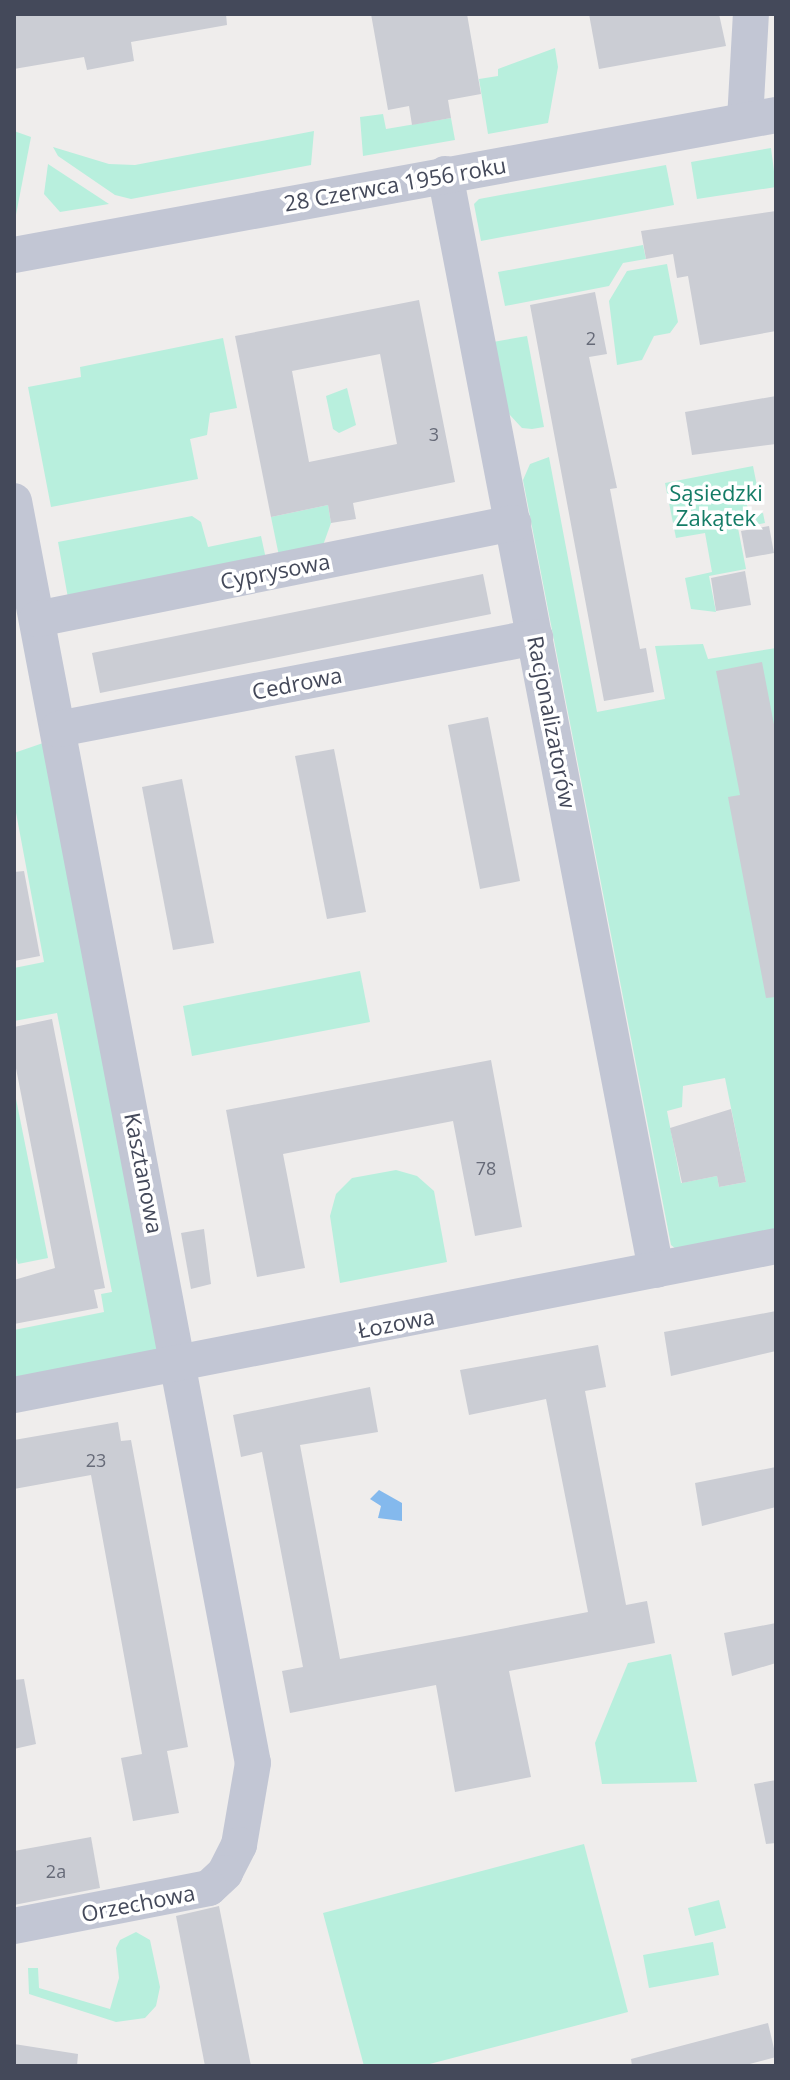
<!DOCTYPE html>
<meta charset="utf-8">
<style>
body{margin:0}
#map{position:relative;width:790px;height:2080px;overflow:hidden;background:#efedec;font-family:"Open Sans",sans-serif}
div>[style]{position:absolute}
.green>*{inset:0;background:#b8efdd}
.water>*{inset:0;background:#84b9ed}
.building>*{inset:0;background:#cbcdd4}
.minor>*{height:36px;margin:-18px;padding:0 18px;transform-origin:18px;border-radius:18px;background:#c2c6d4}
span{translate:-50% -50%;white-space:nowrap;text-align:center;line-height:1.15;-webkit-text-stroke:7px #fff;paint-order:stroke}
.number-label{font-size:18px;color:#666a78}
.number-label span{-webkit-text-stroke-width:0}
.street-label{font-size:22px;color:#44495a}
.park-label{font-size:22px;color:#147c66}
.frame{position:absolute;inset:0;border:16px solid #44495a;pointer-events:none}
</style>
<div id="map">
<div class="green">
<i style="clip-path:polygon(555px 48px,558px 67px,548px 123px,488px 134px,479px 79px,498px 76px,498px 69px)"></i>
<i style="clip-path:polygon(383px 114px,386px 129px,451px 118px,455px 140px,363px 156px,360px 117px)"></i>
<i style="clip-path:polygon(14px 131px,31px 137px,14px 225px)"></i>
<i style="clip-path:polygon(314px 131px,311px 165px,131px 199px,115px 195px,58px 156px,53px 147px,109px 164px,135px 165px)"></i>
<i style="clip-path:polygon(771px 148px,776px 187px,697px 199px,691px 162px)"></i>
<i style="clip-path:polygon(48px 164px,109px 204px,60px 212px,44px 194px)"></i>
<i style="clip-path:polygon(666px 165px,674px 205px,481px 241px,474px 204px,479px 199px)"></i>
<i style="clip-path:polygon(643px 245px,646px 259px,623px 263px,609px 286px,505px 306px,498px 272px)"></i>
<i style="clip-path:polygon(667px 264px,678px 322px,670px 333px,654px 336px,642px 360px,617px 365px,609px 301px,627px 271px)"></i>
<i style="clip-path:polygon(527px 336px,544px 427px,532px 429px,522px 428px,508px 413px,493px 342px)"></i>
<i style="clip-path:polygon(223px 338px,237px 408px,210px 413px,207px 435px,190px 439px,198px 479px,51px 507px,28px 387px,81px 377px,80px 367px)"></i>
<i style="clip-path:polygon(347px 388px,356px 425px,339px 433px,333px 429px,326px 396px)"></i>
<i style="clip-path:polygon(evenodd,549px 457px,597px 712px,665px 699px,655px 646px,703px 644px,708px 659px,776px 648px,776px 1235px,681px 1253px,671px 1245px,523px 480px,530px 464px,549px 457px,725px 1078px,746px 1182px,719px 1187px,717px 1176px,681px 1183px,667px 1111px,682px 1107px,683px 1086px,725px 1078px)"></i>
<i style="clip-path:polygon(753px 466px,757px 486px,744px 489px,749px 515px,763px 513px,765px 523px,738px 528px,746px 569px,709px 576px,716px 612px,691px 609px,685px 578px,712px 572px,705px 533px,676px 538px,665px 483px)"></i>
<i style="clip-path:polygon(328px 505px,331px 523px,322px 548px,279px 556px,271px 517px)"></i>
<i style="clip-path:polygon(192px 516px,201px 522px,208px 547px,261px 536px,266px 559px,68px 598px,58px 542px)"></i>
<i style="clip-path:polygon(46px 742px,163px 1346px,157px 1355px,14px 1381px,14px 1330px,104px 1312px,101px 1294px,112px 1292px,57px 1013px,14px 1021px,14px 968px,44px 962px,14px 802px,14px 753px)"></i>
<i style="clip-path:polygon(360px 971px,370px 1022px,192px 1056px,183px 1006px)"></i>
<i style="clip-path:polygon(14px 1089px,48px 1258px,18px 1264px,14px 1251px)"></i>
<i style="clip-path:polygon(396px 1170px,417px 1176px,434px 1191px,447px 1262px,340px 1283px,330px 1216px,336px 1194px,352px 1178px)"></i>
<i style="clip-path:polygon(671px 1654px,697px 1782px,602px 1784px,595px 1743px,628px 1663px)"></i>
<i style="clip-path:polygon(584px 1844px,628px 2012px,422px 2066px,364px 2066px,323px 1913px)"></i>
<i style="clip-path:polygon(719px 1900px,726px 1928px,695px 1936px,688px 1908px)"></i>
<i style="clip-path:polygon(136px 1932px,150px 1940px,160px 1987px,156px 2006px,145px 2018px,116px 2022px,29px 1994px,28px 1968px,38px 1968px,39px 1988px,110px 2009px,119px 1978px,116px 1948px,120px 1940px)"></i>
<i style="clip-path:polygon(713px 1942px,719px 1975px,649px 1988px,643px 1955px)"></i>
</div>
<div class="water">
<i style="clip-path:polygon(379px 1490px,402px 1503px,402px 1521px,378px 1518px,381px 1506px,370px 1499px)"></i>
</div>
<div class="building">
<i style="clip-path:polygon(14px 14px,226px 14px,227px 25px,131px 42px,134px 61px,87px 70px,84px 57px,14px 69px)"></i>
<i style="clip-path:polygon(371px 14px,467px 14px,481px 94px,448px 100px,451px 118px,412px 125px,409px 106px,388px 110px)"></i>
<i style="clip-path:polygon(589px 14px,719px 14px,726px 46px,599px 69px)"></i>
<i style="clip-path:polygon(776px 211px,776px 331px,700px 345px,688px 276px,677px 278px,673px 254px,646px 259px,641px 231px)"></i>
<i style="clip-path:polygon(595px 292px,607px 354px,589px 357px,617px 488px,610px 489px,640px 649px,646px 648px,654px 692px,604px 701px,530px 305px)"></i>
<i style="clip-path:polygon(evenodd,419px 300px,455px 482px,353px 503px,356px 519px,331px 523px,328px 505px,271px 517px,235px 336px,419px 300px,380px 354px,397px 444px,309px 462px,292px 371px,380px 354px)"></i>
<i style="clip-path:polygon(776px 396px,776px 444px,692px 455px,685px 412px)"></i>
<i style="clip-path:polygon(769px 526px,774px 553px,746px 558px,741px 531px)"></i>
<i style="clip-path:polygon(745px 571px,751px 605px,716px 611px,711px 578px)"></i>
<i style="clip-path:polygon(483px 574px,491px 614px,100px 693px,92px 653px)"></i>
<i style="clip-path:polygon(762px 662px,776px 735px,776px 997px,766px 998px,728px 797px,740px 795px,716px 671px)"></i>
<i style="clip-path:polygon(488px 717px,520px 881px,480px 889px,448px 725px)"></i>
<i style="clip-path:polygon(334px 749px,366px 912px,327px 919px,295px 756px)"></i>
<i style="clip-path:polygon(182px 779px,214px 943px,173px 950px,142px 787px)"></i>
<i style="clip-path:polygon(24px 871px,40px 956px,14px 961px,14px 872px)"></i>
<i style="clip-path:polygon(52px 1019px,105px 1288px,94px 1290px,98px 1308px,14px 1324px,14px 1280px,55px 1268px,14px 1058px,14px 1027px)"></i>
<i style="clip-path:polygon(491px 1060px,522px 1227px,475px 1236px,453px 1121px,283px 1154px,305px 1268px,257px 1277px,226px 1110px)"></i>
<i style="clip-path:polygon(731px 1109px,746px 1182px,719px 1187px,717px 1176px,682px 1183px,670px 1128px)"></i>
<i style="clip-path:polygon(204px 1229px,211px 1284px,191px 1289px,181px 1233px)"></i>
<i style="clip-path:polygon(776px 1311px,776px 1351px,671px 1376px,664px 1332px)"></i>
<i style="clip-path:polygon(598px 1345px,606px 1387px,585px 1391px,626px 1605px,647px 1601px,655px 1643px,509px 1671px,531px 1777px,455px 1792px,436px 1685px,290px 1713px,282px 1671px,303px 1667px,262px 1452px,241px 1457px,233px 1415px,370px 1387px,378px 1432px,300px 1445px,340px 1659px,465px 1636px,588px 1612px,546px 1399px,469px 1415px,460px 1370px)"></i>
<i style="clip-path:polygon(118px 1422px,121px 1441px,131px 1440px,188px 1747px,167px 1751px,179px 1813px,133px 1821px,121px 1758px,142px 1754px,91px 1475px,14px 1489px,14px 1440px)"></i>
<i style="clip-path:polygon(776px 1467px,776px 1507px,702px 1526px,695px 1483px)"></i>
<i style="clip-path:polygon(776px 1623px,776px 1663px,732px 1676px,724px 1633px)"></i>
<i style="clip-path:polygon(24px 1679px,36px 1744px,14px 1749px,14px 1680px)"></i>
<i style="clip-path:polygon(776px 1780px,776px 1843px,766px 1844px,754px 1784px)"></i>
<i style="clip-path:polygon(91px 1837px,100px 1888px,14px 1905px,14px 1851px)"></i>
<i style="clip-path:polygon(219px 1906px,251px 2066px,205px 2066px,176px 1916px)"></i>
<i style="clip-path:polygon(768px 2023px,776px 2057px,742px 2066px,632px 2066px,631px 2059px)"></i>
<i style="clip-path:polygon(14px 2044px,78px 2054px,77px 2066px,14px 2066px)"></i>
</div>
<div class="minor">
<i style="left:745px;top:120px;width:106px;rotate:-86.8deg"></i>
<i style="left:445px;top:174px;width:1116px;rotate:79.1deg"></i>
<i style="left:14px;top:255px;width:775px;rotate:-10.41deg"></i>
<i style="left:14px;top:501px;width:1284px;rotate:79.28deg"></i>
<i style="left:253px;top:1763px;width:83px;rotate:99.7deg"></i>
<i style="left:239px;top:1845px;width:31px;rotate:117deg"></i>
<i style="left:225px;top:1873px;width:22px;rotate:137deg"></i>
<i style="left:209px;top:1888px;width:199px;rotate:169deg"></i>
<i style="left:37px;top:619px;width:486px;rotate:-11.4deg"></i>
<i style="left:58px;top:729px;width:486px;rotate:-10.9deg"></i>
<i style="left:14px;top:1395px;width:776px;rotate:-11.06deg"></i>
</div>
<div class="number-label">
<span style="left:591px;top:338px">2</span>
<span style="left:434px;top:434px">3</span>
<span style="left:486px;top:1168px">78</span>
<span style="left:96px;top:1460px">23</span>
<span style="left:56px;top:1871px">2a</span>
</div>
<div class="street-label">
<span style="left:395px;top:184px;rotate:-10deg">28 Czerwca 1956 roku</span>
<span style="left:275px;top:571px;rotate:-11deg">Cyprysowa</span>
<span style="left:297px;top:683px;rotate:-11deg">Cedrowa</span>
<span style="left:552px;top:722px;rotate:79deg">Racjonalizatorów</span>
<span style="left:144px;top:1173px;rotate:79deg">Kasztanowa</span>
<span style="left:396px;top:1323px;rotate:-11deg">Łozowa</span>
<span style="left:138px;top:1903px;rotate:-11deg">Orzechowa</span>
</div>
<div class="park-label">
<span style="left:716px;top:505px">Sąsiedzki<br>Zakątek</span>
</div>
<div class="frame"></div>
</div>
